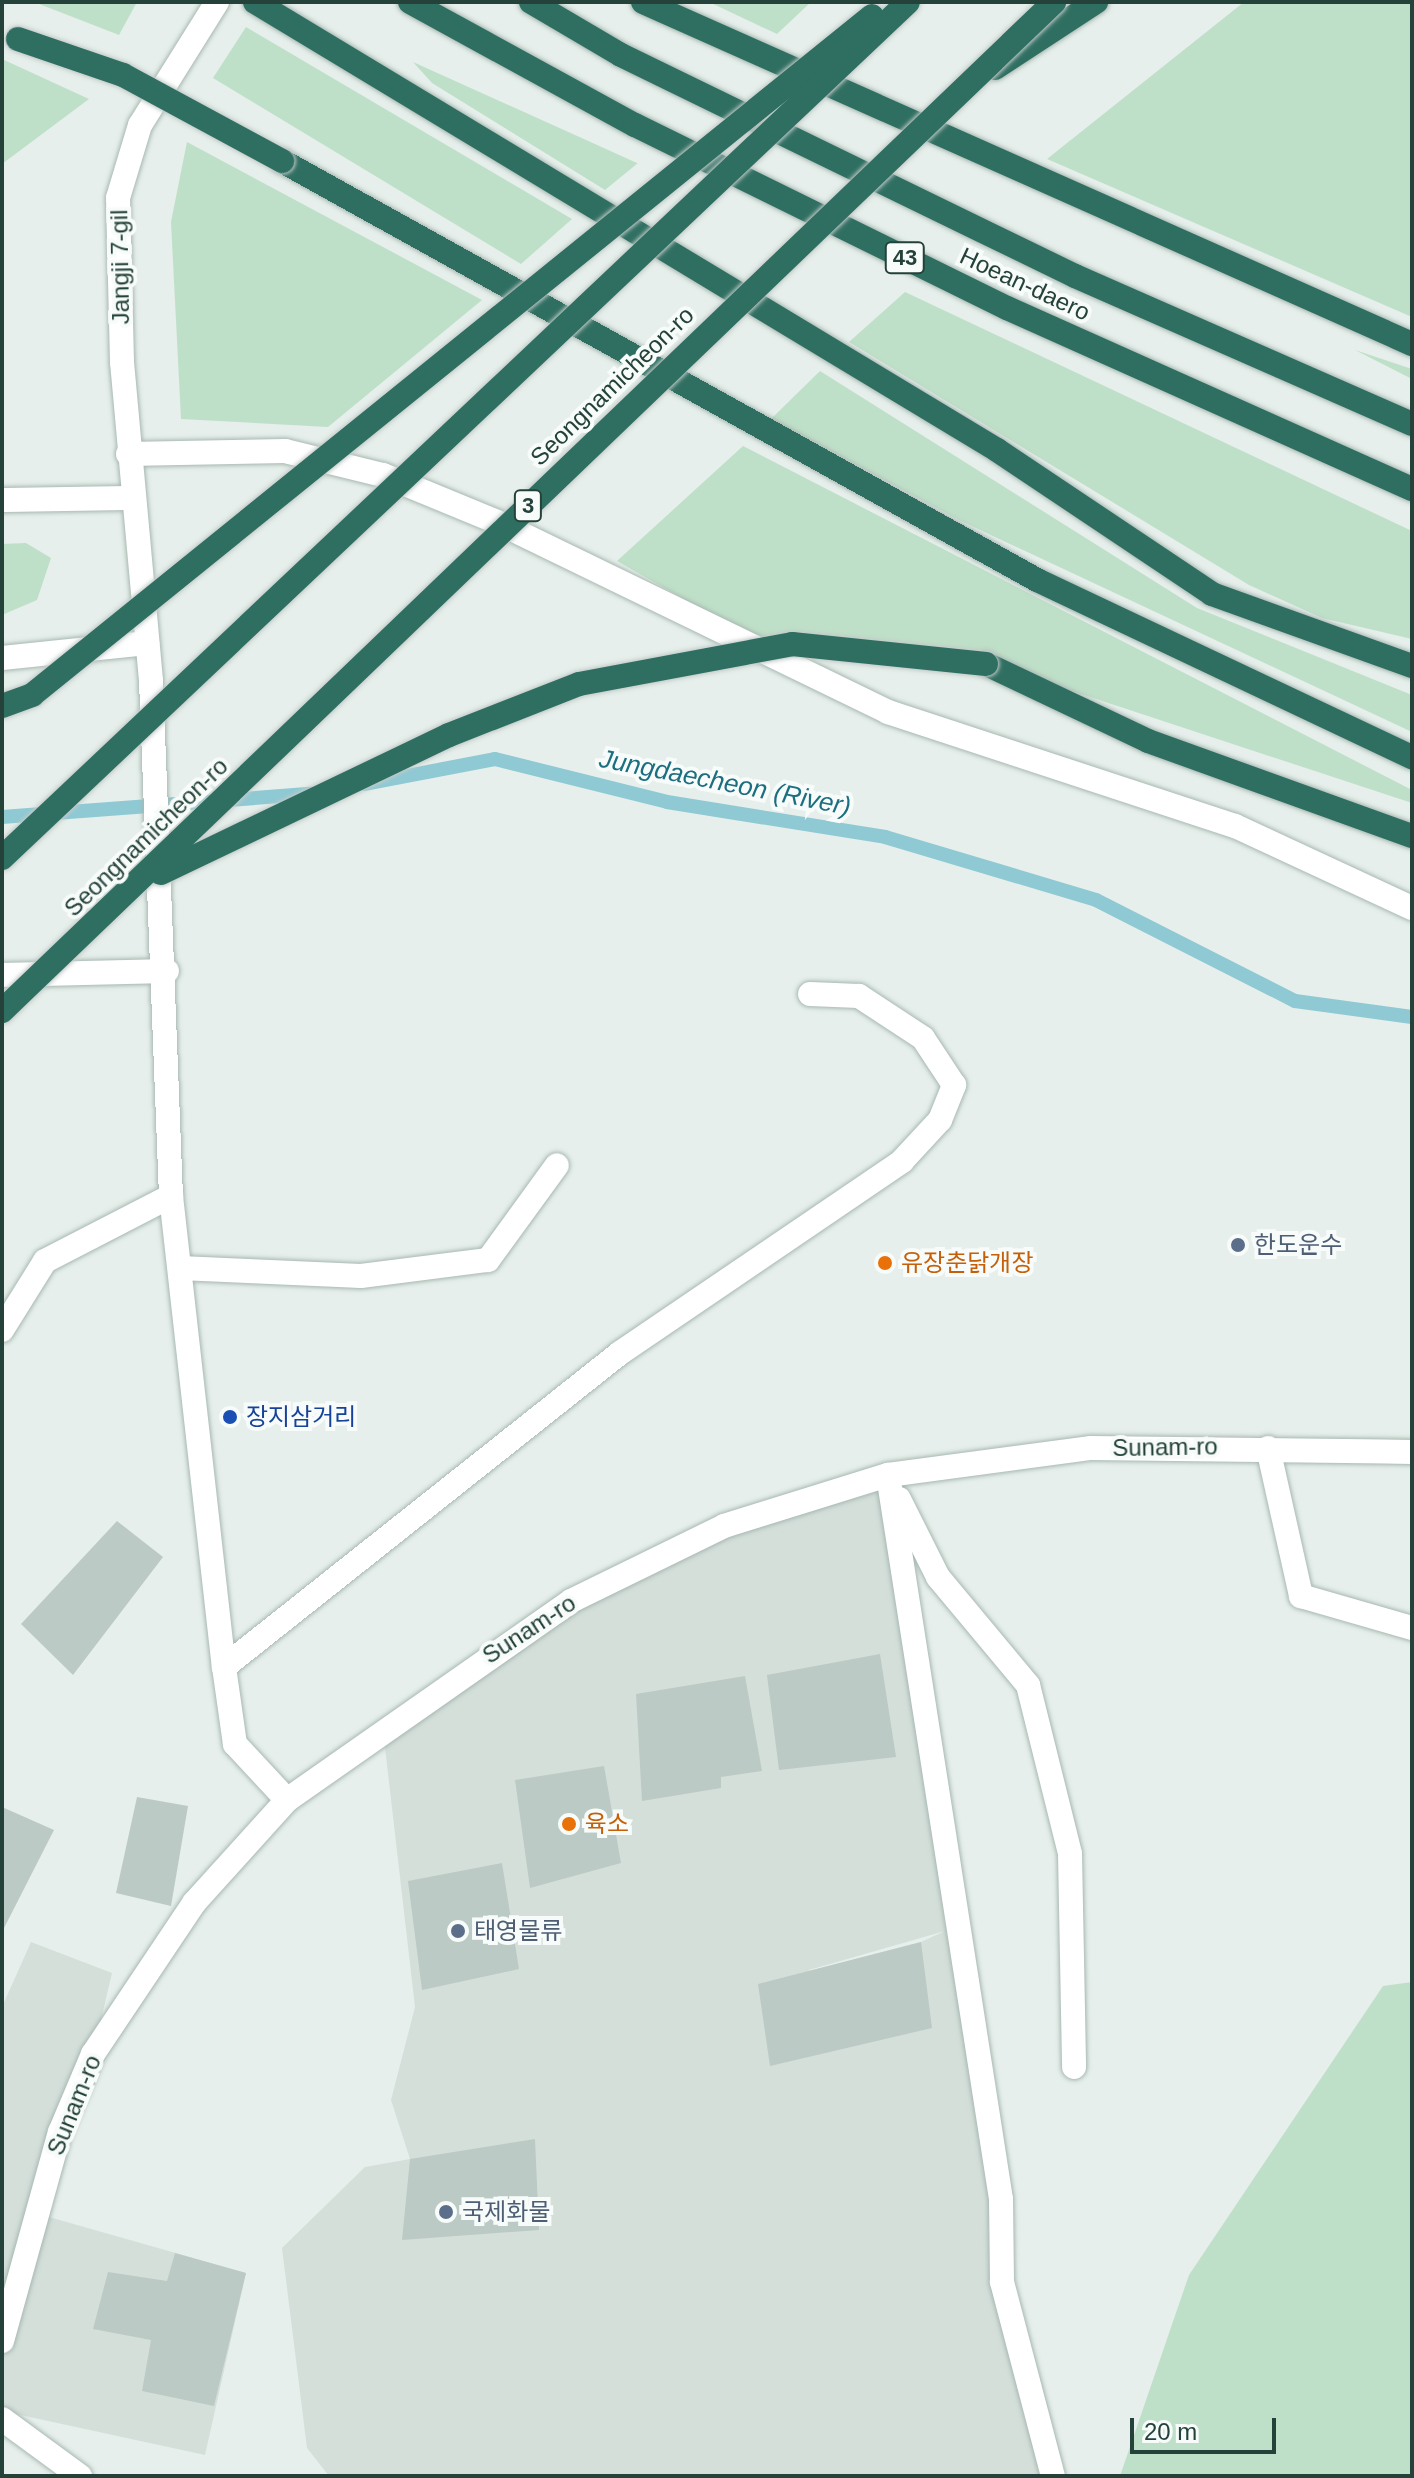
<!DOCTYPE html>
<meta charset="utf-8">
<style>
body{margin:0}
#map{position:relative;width:1414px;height:2478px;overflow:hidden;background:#e6efeb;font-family:Helvetica,"Noto Sans KR",sans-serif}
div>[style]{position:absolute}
.built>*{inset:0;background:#d4dfda}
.green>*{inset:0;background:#bfe0c8}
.stream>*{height:14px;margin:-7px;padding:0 7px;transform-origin:7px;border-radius:7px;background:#8ec9d4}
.building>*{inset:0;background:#bbcac4}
.roads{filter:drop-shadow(0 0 2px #a8b8b2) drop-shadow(0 0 2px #a8b8b2)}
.minor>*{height:24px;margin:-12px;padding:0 12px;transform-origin:12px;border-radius:12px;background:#fff}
.highway>*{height:24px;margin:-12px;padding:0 12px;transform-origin:12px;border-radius:12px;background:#2f6f62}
.bridges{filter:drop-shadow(0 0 2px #c2cac8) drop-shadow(0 0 2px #c2cac8)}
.highway-bridge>*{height:24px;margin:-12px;padding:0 12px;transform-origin:12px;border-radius:12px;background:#2f6f62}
.dots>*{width:22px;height:22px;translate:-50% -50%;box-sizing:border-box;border:4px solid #f7fbf9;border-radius:50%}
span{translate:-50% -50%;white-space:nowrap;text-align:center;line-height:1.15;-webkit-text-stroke:8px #f7fbf9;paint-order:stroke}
.shield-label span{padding:2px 6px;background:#f7fbf9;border:2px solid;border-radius:6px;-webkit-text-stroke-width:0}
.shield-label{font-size:22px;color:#24423a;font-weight:700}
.street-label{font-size:24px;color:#24423a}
.service-label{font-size:24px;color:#4e5e75}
.left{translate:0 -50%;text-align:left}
.food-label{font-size:24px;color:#c56008}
.transit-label{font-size:24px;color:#164399}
.water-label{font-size:26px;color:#1c6f80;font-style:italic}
.frame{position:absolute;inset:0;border:4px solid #24423a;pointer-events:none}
.scale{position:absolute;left:1130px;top:2418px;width:146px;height:36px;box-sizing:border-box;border:4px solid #24423a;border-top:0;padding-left:10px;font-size:24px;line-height:28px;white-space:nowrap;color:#24423a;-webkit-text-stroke:6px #f7fbf9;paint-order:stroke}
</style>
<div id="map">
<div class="built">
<i style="clip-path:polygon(evenodd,888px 1475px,1002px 2282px,1053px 2476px,329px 2476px,307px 2448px,282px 2248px,365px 2167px,410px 2159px,391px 2100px,415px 2007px,383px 1730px,647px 1560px,888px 1475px,945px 1931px,921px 1942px,809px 1971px,809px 1970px,945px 1931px)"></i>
<i style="clip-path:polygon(31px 1942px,112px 1973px,93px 2054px,35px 2213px,246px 2273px,205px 2455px,2px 2411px,2px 2007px)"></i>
</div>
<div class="green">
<i style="clip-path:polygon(34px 2px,137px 2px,119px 35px)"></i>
<i style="clip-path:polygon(709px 2px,811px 2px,777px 34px)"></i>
<i style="clip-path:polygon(1244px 2px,1412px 2px,1412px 317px,1047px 159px)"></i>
<i style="clip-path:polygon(246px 27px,572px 219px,521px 264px,213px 78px)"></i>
<i style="clip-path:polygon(2px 59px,89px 99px,2px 164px)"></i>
<i style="clip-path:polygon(413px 62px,637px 163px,638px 163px,605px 190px,432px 83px)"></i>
<i style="clip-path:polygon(187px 142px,482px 300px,328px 427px,181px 419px,171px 222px)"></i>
<i style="clip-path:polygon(905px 292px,1412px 531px,1412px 639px,1322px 618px,1249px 585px,849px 342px)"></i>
<i style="clip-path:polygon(1355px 350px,1412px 369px,1412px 379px)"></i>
<i style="clip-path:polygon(820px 371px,1197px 608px,1412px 695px,1412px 732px,961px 521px,771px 419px)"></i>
<i style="clip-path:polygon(743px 446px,1412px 790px,1412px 803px,984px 662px,867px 639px,765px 645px,617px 561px)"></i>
<i style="clip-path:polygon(26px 543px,51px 558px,37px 600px,2px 615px,2px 544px)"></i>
<i style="clip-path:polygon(1412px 1982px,1412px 2476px,1120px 2476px,1189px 2275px,1383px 1986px)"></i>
</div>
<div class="stream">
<i style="left:365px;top:784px;width:132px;rotate:-10.9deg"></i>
<i style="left:495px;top:759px;width:177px;rotate:14deg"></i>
<i style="left:667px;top:802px;width:221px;rotate:9.1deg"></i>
<i style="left:885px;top:837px;width:220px;rotate:16.6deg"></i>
<i style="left:1096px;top:900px;width:223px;rotate:26.9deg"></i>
<i style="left:1295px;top:1001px;width:118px;rotate:7.8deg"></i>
<i style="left:2px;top:817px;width:309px;rotate:-4.3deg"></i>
</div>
<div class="building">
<i style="clip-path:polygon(117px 1521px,163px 1557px,73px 1675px,21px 1624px)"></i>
<i style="clip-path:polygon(880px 1654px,896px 1757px,779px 1770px,767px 1675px)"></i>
<i style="clip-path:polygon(745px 1676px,762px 1771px,721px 1777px,721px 1788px,642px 1801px,636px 1694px)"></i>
<i style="clip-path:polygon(604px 1766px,621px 1863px,530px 1888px,515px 1780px)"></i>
<i style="clip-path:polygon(137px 1797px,188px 1806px,171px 1906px,116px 1893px)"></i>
<i style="clip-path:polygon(2px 1807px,54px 1830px,2px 1932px)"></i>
<i style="clip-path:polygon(502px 1863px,519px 1969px,422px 1990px,408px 1881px)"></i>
<i style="clip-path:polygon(921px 1942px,932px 2028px,770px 2066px,758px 1984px)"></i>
<i style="clip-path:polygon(535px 2139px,539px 2230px,402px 2240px,410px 2159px)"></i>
<i style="clip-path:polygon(175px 2253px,246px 2273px,214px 2406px,142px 2391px,151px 2340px,93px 2329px,108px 2272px,167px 2281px)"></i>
</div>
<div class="roads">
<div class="minor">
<i style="left:217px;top:2px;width:145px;rotate:122deg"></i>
<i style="left:140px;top:125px;width:76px;rotate:106.8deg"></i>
<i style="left:118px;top:198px;width:164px;rotate:88.6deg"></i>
<i style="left:122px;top:362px;width:320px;rotate:84.8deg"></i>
<i style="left:151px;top:681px;width:515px;rotate:87.78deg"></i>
<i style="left:171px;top:1196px;width:474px;rotate:83.6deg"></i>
<i style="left:224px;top:1667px;width:78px;rotate:81.9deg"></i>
<i style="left:235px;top:1744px;width:76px;rotate:47.1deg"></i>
<i style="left:128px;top:454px;width:157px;rotate:-1.1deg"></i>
<i style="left:285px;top:451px;width:101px;rotate:13.8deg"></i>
<i style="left:383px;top:475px;width:123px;rotate:22.4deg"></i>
<i style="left:497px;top:522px;width:435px;rotate:25.9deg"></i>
<i style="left:888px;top:712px;width:365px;rotate:18.2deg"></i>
<i style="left:1235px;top:826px;width:195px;rotate:24.9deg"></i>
<i style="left:2px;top:500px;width:128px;rotate:-0.9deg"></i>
<i style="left:2px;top:658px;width:146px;rotate:-5.9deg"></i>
<i style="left:2px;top:975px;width:165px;rotate:-1.4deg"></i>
<i style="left:180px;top:1268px;width:181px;rotate:2.5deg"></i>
<i style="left:361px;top:1276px;width:128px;rotate:-7.2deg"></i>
<i style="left:488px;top:1260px;width:117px;rotate:-54deg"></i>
<i style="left:2px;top:1330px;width:81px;rotate:-58.1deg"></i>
<i style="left:45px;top:1261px;width:142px;rotate:-27.3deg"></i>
<i style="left:1268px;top:1448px;width:152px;rotate:77.4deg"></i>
<i style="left:1301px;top:1596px;width:116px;rotate:16.1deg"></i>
<i style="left:888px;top:1475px;width:733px;rotate:81.13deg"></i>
<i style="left:1001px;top:2199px;width:83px;rotate:89.3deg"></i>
<i style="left:1002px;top:2282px;width:201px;rotate:75.3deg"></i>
<i style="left:899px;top:1499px;width:87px;rotate:63.4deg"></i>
<i style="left:938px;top:1577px;width:141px;rotate:50.2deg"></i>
<i style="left:1028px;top:1685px;width:174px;rotate:76deg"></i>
<i style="left:1070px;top:1854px;width:213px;rotate:88.9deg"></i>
<i style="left:224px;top:1667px;width:505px;rotate:-38.41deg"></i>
<i style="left:620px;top:1353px;width:341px;rotate:-34.2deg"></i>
<i style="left:902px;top:1161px;width:56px;rotate:-47.2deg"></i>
<i style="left:940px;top:1120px;width:38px;rotate:-68deg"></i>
<i style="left:954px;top:1085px;width:56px;rotate:-123.4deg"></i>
<i style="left:923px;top:1038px;width:77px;rotate:-146.7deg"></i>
<i style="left:859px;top:996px;width:49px;rotate:-177.7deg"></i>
<i style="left:2px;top:2341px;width:217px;rotate:-74.5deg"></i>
<i style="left:60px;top:2132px;width:85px;rotate:-67.1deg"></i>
<i style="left:93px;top:2054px;width:182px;rotate:-56.2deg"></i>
<i style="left:194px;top:1903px;width:139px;rotate:-47.9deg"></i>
<i style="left:287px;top:1800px;width:347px;rotate:-35deg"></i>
<i style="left:571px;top:1601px;width:170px;rotate:-26.1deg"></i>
<i style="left:724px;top:1526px;width:172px;rotate:-17.3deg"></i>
<i style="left:888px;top:1475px;width:205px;rotate:-7.6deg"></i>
<i style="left:1091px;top:1448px;width:321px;rotate:0.7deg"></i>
<i style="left:2px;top:2419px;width:97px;rotate:36.2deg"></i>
</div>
<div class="highway">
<i style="left:255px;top:2px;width:867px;rotate:31.12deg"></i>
<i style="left:997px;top:450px;width:259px;rotate:33.8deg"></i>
<i style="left:1212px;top:594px;width:213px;rotate:19.8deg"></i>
<i style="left:410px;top:2px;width:256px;rotate:28.7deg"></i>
<i style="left:635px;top:125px;width:415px;rotate:26.2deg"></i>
<i style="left:1007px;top:308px;width:444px;rotate:24.1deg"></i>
<i style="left:531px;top:2px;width:104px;rotate:30.5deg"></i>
<i style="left:621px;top:55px;width:505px;rotate:25.96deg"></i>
<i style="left:1075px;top:276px;width:368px;rotate:23.7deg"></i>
<i style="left:643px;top:2px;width:842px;rotate:23.98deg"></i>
<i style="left:995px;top:68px;width:121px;rotate:-33.2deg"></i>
<i style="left:282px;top:161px;width:863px;rotate:29.03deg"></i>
<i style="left:1037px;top:580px;width:415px;rotate:25.3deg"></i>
<i style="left:986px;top:664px;width:179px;rotate:25.4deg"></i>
<i style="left:1148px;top:741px;width:281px;rotate:19.8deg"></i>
</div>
</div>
<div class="bridges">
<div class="highway-bridge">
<i style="left:18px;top:39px;width:111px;rotate:18.9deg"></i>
<i style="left:123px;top:75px;width:181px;rotate:28.4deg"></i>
<i style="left:2px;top:706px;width:32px;rotate:-20deg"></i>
<i style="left:32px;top:695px;width:1080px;rotate:-38.95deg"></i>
<i style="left:2px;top:858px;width:1246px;rotate:-43.37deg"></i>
<i style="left:161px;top:873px;width:319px;rotate:-25.6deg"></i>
<i style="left:449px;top:735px;width:140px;rotate:-21.4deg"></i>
<i style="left:579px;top:684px;width:217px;rotate:-10.6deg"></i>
<i style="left:792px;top:644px;width:195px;rotate:5.9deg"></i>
<i style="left:2px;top:1011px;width:1458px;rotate:-43.8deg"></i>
</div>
</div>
<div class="dots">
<i style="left:1238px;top:1245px;background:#5c6f8a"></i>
<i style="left:885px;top:1263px;background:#e8710a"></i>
<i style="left:230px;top:1417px;background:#1a4fb4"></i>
<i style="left:569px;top:1824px;background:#e8710a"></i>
<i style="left:458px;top:1931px;background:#5c6f8a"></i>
<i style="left:446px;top:2212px;background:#5c6f8a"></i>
</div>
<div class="shield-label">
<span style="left:905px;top:258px">43</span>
<span style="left:528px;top:506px">3</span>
</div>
<div class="street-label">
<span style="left:120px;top:267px;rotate:-91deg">Jangji 7-gil</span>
<span style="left:1025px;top:284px;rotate:25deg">Hoean-daero</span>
<span style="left:612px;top:386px;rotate:-44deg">Seongnamicheon-ro</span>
<span style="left:146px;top:837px;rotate:-44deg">Seongnamicheon-ro</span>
<span style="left:1165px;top:1447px;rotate:-1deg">Sunam-ro</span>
<span style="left:529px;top:1629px;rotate:-33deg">Sunam-ro</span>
<span style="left:74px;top:2105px;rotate:-68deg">Sunam-ro</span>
</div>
<div class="service-label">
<span class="left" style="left:1254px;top:1245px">한도운수</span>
<span class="left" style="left:474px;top:1931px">태영물류</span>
<span class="left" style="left:462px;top:2212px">국제화물</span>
</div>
<div class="food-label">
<span class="left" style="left:901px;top:1263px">유장춘닭개장</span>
<span class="left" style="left:585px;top:1824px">육소</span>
</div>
<div class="transit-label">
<span class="left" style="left:246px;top:1417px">장지삼거리</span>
</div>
<div class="water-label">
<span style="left:725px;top:783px;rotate:11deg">Jungdaecheon (River)</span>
</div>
<div class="frame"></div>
<div class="scale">20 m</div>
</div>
